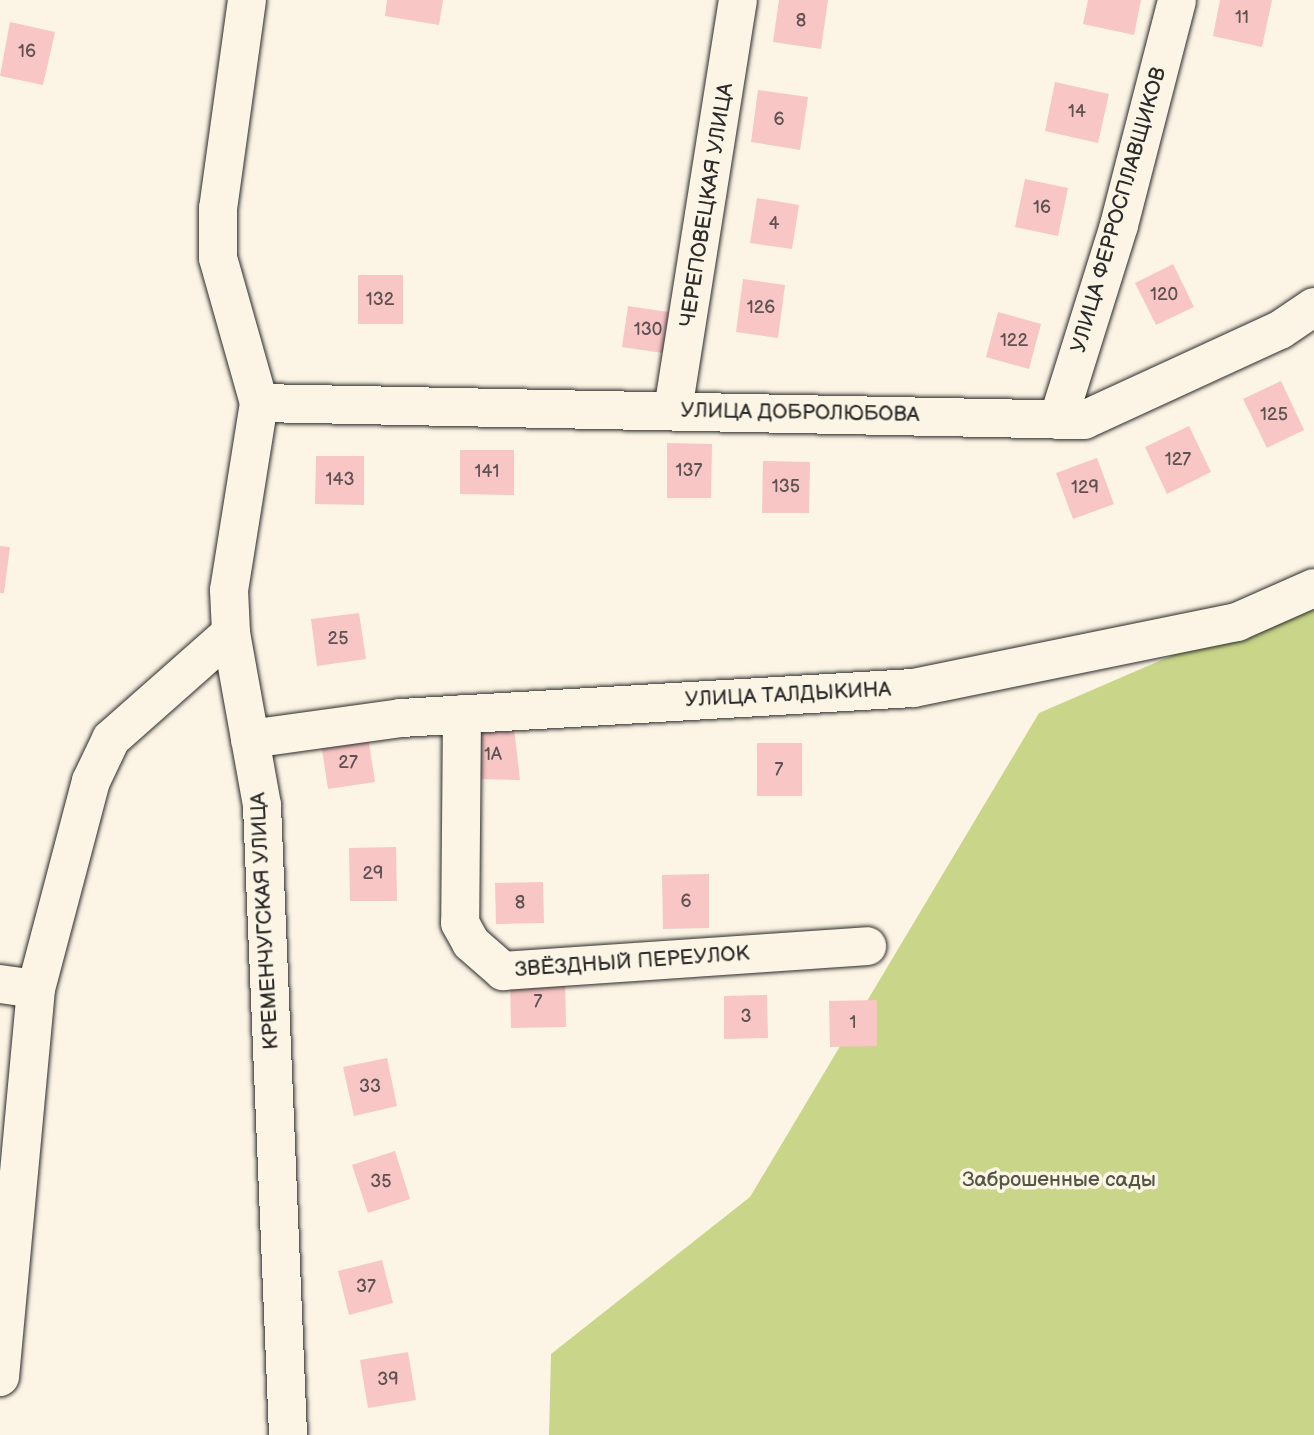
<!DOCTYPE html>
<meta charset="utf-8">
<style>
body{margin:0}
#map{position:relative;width:1314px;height:1435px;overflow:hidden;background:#fcf5e5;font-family:"Balsamiq Sans",sans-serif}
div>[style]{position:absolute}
.green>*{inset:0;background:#c9d588}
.building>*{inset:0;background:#f7c6c5}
.roads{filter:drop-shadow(0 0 2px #2b2b2b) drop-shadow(0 0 2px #2b2b2b)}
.minor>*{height:38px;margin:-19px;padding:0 19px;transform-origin:19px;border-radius:19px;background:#fcf5e5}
span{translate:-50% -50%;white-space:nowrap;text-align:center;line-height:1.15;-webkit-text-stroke:7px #fcf5e5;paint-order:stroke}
.number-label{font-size:18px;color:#5e5252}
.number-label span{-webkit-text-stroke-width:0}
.street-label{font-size:21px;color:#2b2b2b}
.park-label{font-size:21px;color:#525642}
</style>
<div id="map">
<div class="green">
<i style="clip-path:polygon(1314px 594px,1314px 1435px,549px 1435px,551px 1354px,750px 1197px,1039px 713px)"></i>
</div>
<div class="building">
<i style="clip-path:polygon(387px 0,443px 0,439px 25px,385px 16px)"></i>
<i style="clip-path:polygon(779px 0,828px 0,821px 49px,773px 42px)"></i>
<i style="clip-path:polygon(1088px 0,1141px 0,1134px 35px,1083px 24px)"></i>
<i style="clip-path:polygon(1220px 0,1272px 0,1262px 47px,1213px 36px)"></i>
<i style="clip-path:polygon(10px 22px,55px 32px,43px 85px,0 76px)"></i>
<i style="clip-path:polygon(1055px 82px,1109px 94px,1098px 143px,1045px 131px)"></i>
<i style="clip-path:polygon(758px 90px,808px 97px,800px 150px,751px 142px)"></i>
<i style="clip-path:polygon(1025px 179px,1068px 188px,1058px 236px,1015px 227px)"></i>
<i style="clip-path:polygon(757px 198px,799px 205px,792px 249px,750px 243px)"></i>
<i style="clip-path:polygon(1173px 264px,1194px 307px,1156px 325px,1135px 283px)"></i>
<i style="clip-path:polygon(358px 275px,403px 275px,403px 324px,358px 324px)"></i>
<i style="clip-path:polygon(743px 279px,785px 285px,778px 338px,736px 332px)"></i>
<i style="clip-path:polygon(628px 306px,675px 313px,669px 354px,622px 347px)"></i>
<i style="clip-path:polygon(998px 312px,1041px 324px,1029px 369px,986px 357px)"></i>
<i style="clip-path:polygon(1281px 381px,1304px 430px,1267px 448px,1243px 399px)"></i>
<i style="clip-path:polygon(1189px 426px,1211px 472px,1167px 494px,1145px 447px)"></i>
<i style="clip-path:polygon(667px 443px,712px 444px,711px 498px,667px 498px)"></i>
<i style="clip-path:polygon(460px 450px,514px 450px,514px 495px,460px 494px)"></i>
<i style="clip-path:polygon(316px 456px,364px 456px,364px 505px,315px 504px)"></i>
<i style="clip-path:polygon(1097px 458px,1114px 504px,1073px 519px,1056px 473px)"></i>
<i style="clip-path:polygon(763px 461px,810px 462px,809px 513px,762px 513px)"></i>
<i style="clip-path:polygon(0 546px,10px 547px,4px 593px,0 593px)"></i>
<i style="clip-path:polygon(359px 613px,366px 659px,317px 666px,311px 619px)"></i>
<i style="clip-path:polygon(514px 728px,520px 780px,471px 779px,466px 731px)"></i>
<i style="clip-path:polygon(368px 737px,375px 782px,328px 789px,321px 743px)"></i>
<i style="clip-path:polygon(757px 743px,802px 743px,802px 796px,757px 796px)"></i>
<i style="clip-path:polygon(396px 847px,397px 901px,350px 901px,349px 848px)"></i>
<i style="clip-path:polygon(709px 874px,709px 928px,663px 929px,662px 875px)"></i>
<i style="clip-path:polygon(543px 882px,544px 923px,496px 924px,495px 883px)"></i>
<i style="clip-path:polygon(565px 977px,566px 1027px,511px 1028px,510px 978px)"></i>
<i style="clip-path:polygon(767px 995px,768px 1038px,724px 1039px,724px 996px)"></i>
<i style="clip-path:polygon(877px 1000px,877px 1046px,830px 1047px,829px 1001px)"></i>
<i style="clip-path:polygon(387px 1058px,397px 1106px,354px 1116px,343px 1067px)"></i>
<i style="clip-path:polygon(395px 1151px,410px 1199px,368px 1213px,352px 1165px)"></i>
<i style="clip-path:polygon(382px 1260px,393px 1303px,349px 1315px,338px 1271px)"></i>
<i style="clip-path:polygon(408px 1352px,416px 1400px,368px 1408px,360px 1360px)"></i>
</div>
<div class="roads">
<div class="minor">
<i style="left:247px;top:0;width:210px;rotate:97.9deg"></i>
<i style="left:218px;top:208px;width:50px;rotate:90deg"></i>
<i style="left:218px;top:258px;width:151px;rotate:74.2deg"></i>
<i style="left:259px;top:403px;width:189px;rotate:99.1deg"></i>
<i style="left:229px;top:590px;width:43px;rotate:87.3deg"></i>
<i style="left:231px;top:633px;width:176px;rotate:79.8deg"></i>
<i style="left:262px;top:806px;width:630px;rotate:87.63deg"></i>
<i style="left:259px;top:403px;width:825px;rotate:1.18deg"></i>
<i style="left:1084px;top:420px;width:216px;rotate:-24.7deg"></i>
<i style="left:1280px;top:330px;width:41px;rotate:-34.1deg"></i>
<i style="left:673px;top:410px;width:415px;rotate:-81deg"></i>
<i style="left:1058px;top:420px;width:204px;rotate:-72.6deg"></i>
<i style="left:1119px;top:225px;width:232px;rotate:-75.5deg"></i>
<i style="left:462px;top:714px;width:209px;rotate:90.5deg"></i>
<i style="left:460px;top:923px;width:23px;rotate:61deg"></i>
<i style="left:471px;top:943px;width:43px;rotate:41.2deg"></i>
<i style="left:503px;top:971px;width:365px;rotate:-3.9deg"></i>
<i style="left:250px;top:739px;width:152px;rotate:-7.9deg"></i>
<i style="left:401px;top:718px;width:513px;rotate:-3.35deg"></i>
<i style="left:913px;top:688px;width:331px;rotate:-11.5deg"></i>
<i style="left:1237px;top:622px;width:84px;rotate:-23.8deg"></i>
<i style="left:0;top:984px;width:36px;rotate:8deg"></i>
<i style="left:0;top:1377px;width:390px;rotate:-84.7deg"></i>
<i style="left:36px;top:989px;width:215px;rotate:-75.2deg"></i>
<i style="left:91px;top:781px;width:47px;rotate:-64.5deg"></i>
<i style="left:111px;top:739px;width:160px;rotate:-41.5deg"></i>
</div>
</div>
<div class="number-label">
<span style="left:1242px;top:18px">11</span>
<span style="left:801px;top:21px">8</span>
<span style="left:27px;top:52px">16</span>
<span style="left:1077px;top:112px">14</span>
<span style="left:779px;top:120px">6</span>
<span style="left:1042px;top:208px">16</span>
<span style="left:774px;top:224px">4</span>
<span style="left:1164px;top:295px">120</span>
<span style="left:380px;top:300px">132</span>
<span style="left:761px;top:308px">126</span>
<span style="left:648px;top:330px">130</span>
<span style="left:1014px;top:341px">122</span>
<span style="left:1274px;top:415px">125</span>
<span style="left:1178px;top:460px">127</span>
<span style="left:689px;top:471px">137</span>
<span style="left:487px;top:472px">141</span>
<span style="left:340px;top:480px">143</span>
<span style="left:786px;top:487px">135</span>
<span style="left:1085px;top:488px">129</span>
<span style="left:338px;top:639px">25</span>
<span style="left:493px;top:755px">1А</span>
<span style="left:348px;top:763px">27</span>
<span style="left:779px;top:770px">7</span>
<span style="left:373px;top:874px">29</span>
<span style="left:686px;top:902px">6</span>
<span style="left:520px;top:903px">8</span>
<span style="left:538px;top:1002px">7</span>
<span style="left:746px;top:1017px">3</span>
<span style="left:853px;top:1023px">1</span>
<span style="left:370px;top:1087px">33</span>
<span style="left:381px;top:1182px">35</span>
<span style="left:366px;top:1287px">37</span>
<span style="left:388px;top:1380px">39</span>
</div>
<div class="street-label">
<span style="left:707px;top:205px;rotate:-81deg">ЧЕРЕПОВЕЦКАЯ УЛИЦА</span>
<span style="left:1119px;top:210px;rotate:-74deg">УЛИЦА ФЕРРОСПЛАВЩИКОВ</span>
<span style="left:800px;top:413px;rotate:1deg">УЛИЦА ДОБРОЛЮБОВА</span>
<span style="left:788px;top:695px;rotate:-3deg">УЛИЦА ТАЛДЫКИНА</span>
<span style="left:265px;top:921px;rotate:-93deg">КРЕМЕНЧУГСКАЯ УЛИЦА</span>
<span style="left:632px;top:962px;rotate:-4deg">ЗВЁЗДНЫЙ ПЕРЕУЛОК</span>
</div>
<div class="park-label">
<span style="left:1059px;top:1180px">Заброшенные сады</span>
</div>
</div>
